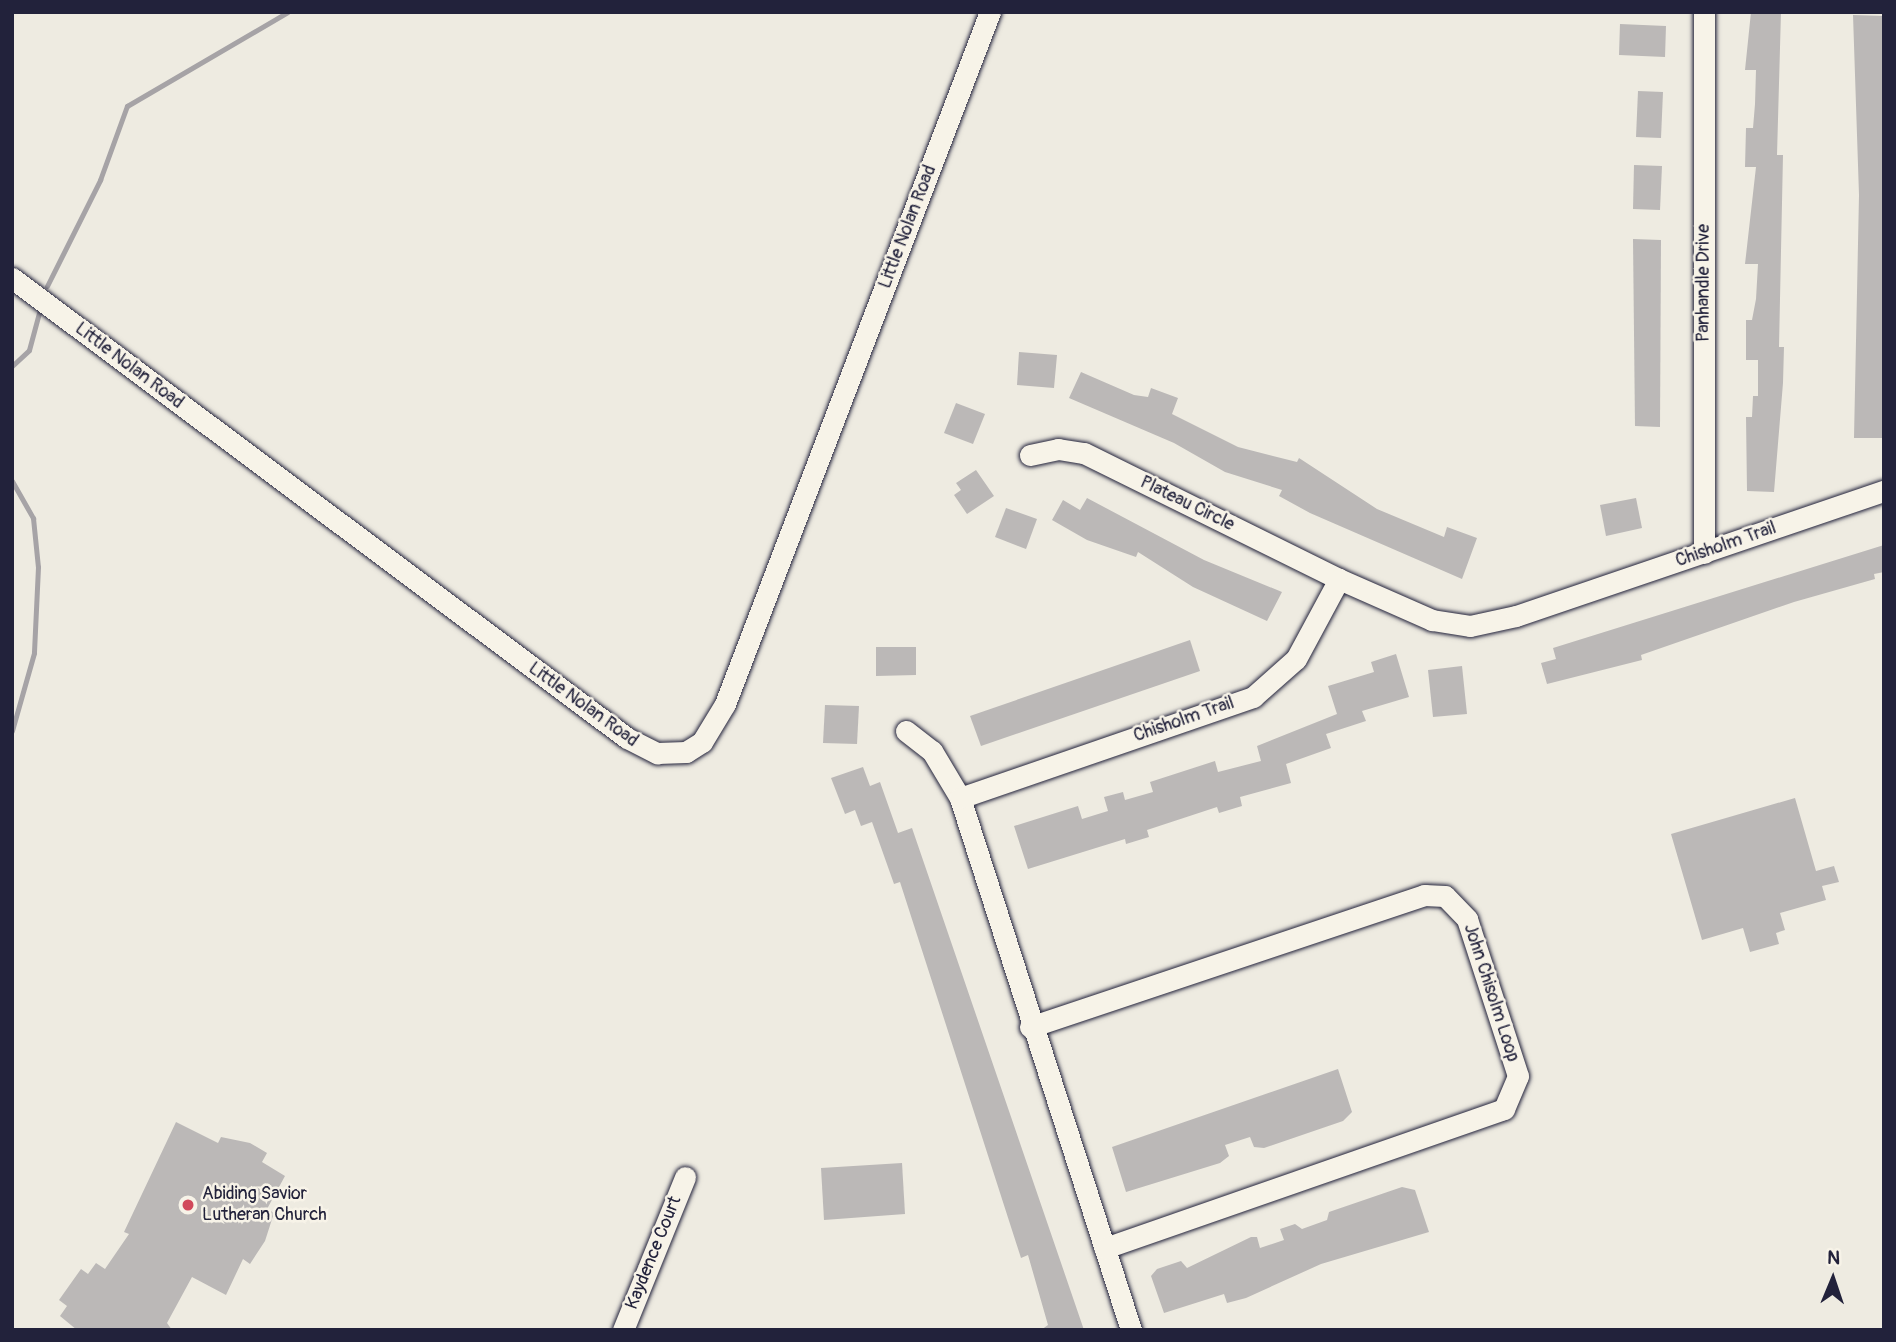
<!DOCTYPE html>
<style>
body{margin:0}
#map{position:relative;width:1896px;height:1342px;overflow:hidden;background:#eeebe1;font-family:Pangolin,sans-serif}
div>[style]{position:absolute}
.stream>*{height:5px;margin:-2.5px;padding:0 2.5px;transform-origin:2.5px;border-radius:2.5px;background:#a6a3a6}
.building>*{inset:0;background:#bbb8b7}
.roads{filter:drop-shadow(0 0 2px #22223b) drop-shadow(0 0 2px #22223b)}
.street>*{height:21px;margin:-10.5px;padding:0 10.5px;transform-origin:10.5px;border-radius:10.5px;background:#f7f3e8}
.dots>*{width:19px;height:19px;translate:-50% -50%;box-sizing:border-box;border:4px solid #f7f3e8;border-radius:50%}
span{translate:-50% -50%;white-space:nowrap;text-align:center;line-height:1.15;-webkit-text-stroke:5px #f7f3e8;paint-order:stroke}
.street-label{font-size:18px;color:#22223b}
.poi-label{font-size:18px;color:#22223b}
.left{translate:0 -50%;text-align:left}
.frame{position:absolute;inset:0;border:14px solid #22223b;pointer-events:none}
.north{position:absolute;left:1798px;top:1244px;width:70px;height:70px;-webkit-text-stroke:5px #f7f3e8;paint-order:stroke;rotate:2deg;font-size:19px;font-weight:700;line-height:28px;text-align:center;color:#22223b}
.north::after{content:'';display:block;margin:auto;width:24px;height:32px;background:#22223b;clip-path:polygon(50% 0,100% 100%,50% 72%,0 100%)}
</style>
<div id="map">
<div class="stream">
<i style="left:47px;top:286px;width:119px;rotate:-63.4deg"></i>
<i style="left:100px;top:180px;width:79px;rotate:-70deg"></i>
<i style="left:127px;top:106px;width:186px;rotate:-30.3deg"></i>
<i style="left:12px;top:366px;width:23px;rotate:-43deg"></i>
<i style="left:29px;top:350px;width:38px;rotate:-75deg"></i>
<i style="left:12px;top:481px;width:43px;rotate:60.4deg"></i>
<i style="left:33px;top:518px;width:49px;rotate:84.2deg"></i>
<i style="left:38px;top:567px;width:86px;rotate:92.7deg"></i>
<i style="left:34px;top:653px;width:81px;rotate:105.8deg"></i>
</div>
<div class="building">
<i style="clip-path:polygon(1751px 12px,1781px 12px,1777px 155px,1783px 155px,1779px 347px,1784px 347px,1783px 383px,1774px 492px,1747px 491px,1746px 417px,1752px 417px,1753px 396px,1758px 396px,1758px 360px,1746px 360px,1746px 320px,1752px 320px,1756px 299px,1758px 264px,1745px 264px,1756px 167px,1745px 167px,1746px 128px,1753px 128px,1755px 104px,1756px 70px,1745px 70px)"></i>
<i style="clip-path:polygon(1853px 15px,1884px 16px,1884px 438px,1854px 438px,1859px 195px)"></i>
<i style="clip-path:polygon(1620px 24px,1666px 26px,1665px 57px,1619px 55px)"></i>
<i style="clip-path:polygon(1638px 91px,1663px 92px,1661px 138px,1636px 137px)"></i>
<i style="clip-path:polygon(1634px 165px,1662px 166px,1660px 210px,1633px 209px)"></i>
<i style="clip-path:polygon(1633px 239px,1661px 240px,1660px 427px,1635px 426px)"></i>
<i style="clip-path:polygon(1019px 352px,1057px 355px,1054px 388px,1017px 385px)"></i>
<i style="clip-path:polygon(1081px 372px,1134px 395px,1148px 397px,1151px 388px,1178px 398px,1172px 414px,1238px 447px,1297px 462px,1299px 458px,1377px 509px,1444px 537px,1447px 527px,1477px 538px,1462px 579px,1310px 513px,1279px 496px,1282px 490px,1225px 472px,1174px 443px,1069px 398px)"></i>
<i style="clip-path:polygon(956px 403px,985px 414px,973px 444px,944px 433px)"></i>
<i style="clip-path:polygon(976px 470px,994px 496px,967px 514px,954px 495px,961px 490px,956px 483px)"></i>
<i style="clip-path:polygon(1087px 498px,1204px 560px,1282px 592px,1267px 621px,1193px 587px,1138px 552px,1136px 557px,1087px 540px,1052px 520px,1063px 500px,1080px 510px)"></i>
<i style="clip-path:polygon(1636px 498px,1642px 528px,1606px 536px,1600px 505px)"></i>
<i style="clip-path:polygon(1006px 508px,1037px 519px,1026px 549px,995px 537px)"></i>
<i style="clip-path:polygon(1884px 545px,1884px 572px,1874px 574px,1875px 579px,1794px 602px,1641px 655px,1642px 660px,1547px 684px,1541px 663px,1556px 659px,1553px 648px)"></i>
<i style="clip-path:polygon(1190px 640px,1200px 671px,981px 746px,970px 716px)"></i>
<i style="clip-path:polygon(876px 647px,916px 647px,916px 675px,876px 676px)"></i>
<i style="clip-path:polygon(1396px 654px,1409px 697px,1362px 711px,1366px 721px,1326px 734px,1331px 748px,1286px 764px,1291px 783px,1240px 797px,1242px 806px,1219px 813px,1217px 807px,1147px 830px,1149px 837px,1126px 844px,1125px 839px,1028px 869px,1014px 826px,1078px 806px,1082px 819px,1108px 811px,1104px 797px,1123px 792px,1125px 800px,1153px 792px,1150px 782px,1215px 761px,1218px 772px,1261px 761px,1257px 746px,1337px 714px,1328px 686px,1374px 672px,1371px 662px)"></i>
<i style="clip-path:polygon(1462px 666px,1467px 714px,1433px 717px,1428px 670px)"></i>
<i style="clip-path:polygon(825px 705px,859px 706px,857px 744px,823px 743px)"></i>
<i style="clip-path:polygon(863px 767px,870px 786px,880px 782px,898px 833px,912px 828px,1084px 1330px,1041px 1330px,1048px 1325px,1028px 1255px,1021px 1258px,900px 882px,894px 884px,872px 822px,861px 826px,855px 810px,845px 814px,831px 778px)"></i>
<i style="clip-path:polygon(1795px 798px,1816px 871px,1834px 866px,1839px 882px,1822px 886px,1826px 900px,1780px 913px,1785px 930px,1776px 933px,1779px 944px,1750px 952px,1743px 928px,1702px 940px,1671px 834px)"></i>
<i style="clip-path:polygon(1338px 1069px,1352px 1112px,1343px 1121px,1264px 1148px,1254px 1147px,1250px 1137px,1225px 1145px,1229px 1156px,1220px 1163px,1126px 1192px,1112px 1147px)"></i>
<i style="clip-path:polygon(176px 1122px,218px 1143px,221px 1137px,250px 1143px,267px 1153px,262px 1162px,285px 1176px,267px 1209px,274px 1213px,265px 1241px,250px 1264px,243px 1259px,226px 1295px,192px 1277px,167px 1323px,172px 1330px,77px 1330px,60px 1316px,67px 1306px,59px 1300px,81px 1269px,88px 1274px,96px 1263px,105px 1269px,129px 1234px,124px 1232px)"></i>
<i style="clip-path:polygon(902px 1163px,905px 1214px,824px 1220px,821px 1168px)"></i>
<i style="clip-path:polygon(1402px 1187px,1415px 1190px,1429px 1232px,1321px 1264px,1246px 1298px,1227px 1303px,1224px 1294px,1164px 1313px,1151px 1276px,1157px 1269px,1181px 1261px,1187px 1268px,1251px 1237px,1257px 1237px,1260px 1248px,1284px 1240px,1280px 1229px,1295px 1224px,1302px 1229px,1327px 1220px,1329px 1212px)"></i>
</div>
<div class="roads">
<div class="street">
<i style="left:1704px;top:12px;width:541px;rotate:90deg"></i>
<i style="left:12px;top:278px;width:768px;rotate:36.8deg"></i>
<i style="left:627px;top:738px;width:34px;rotate:27deg"></i>
<i style="left:657px;top:753px;width:29px;rotate:-2deg"></i>
<i style="left:686px;top:752px;width:19px;rotate:-32deg"></i>
<i style="left:702px;top:742px;width:44px;rotate:-58.8deg"></i>
<i style="left:725px;top:704px;width:741px;rotate:-69.05deg"></i>
<i style="left:1030px;top:455px;width:29px;rotate:-12deg"></i>
<i style="left:1058px;top:449px;width:26px;rotate:9deg"></i>
<i style="left:1084px;top:453px;width:284px;rotate:26.3deg"></i>
<i style="left:1339px;top:579px;width:102px;rotate:23.8deg"></i>
<i style="left:1432px;top:620px;width:38px;rotate:9deg"></i>
<i style="left:1470px;top:626px;width:47px;rotate:-12.3deg"></i>
<i style="left:1516px;top:616px;width:389px;rotate:-18.8deg"></i>
<i style="left:906px;top:731px;width:33px;rotate:38deg"></i>
<i style="left:932px;top:751px;width:55px;rotate:59.2deg"></i>
<i style="left:960px;top:798px;width:559px;rotate:72.18deg"></i>
<i style="left:960px;top:798px;width:310px;rotate:-19deg"></i>
<i style="left:1253px;top:697px;width:57px;rotate:-41.5deg"></i>
<i style="left:1296px;top:659px;width:91px;rotate:-61.7deg"></i>
<i style="left:1030px;top:1027px;width:416px;rotate:-18.5deg"></i>
<i style="left:1424px;top:895px;width:21px;rotate:3deg"></i>
<i style="left:1445px;top:896px;width:32px;rotate:46deg"></i>
<i style="left:1467px;top:919px;width:165px;rotate:72deg"></i>
<i style="left:1518px;top:1076px;width:36px;rotate:113deg"></i>
<i style="left:1504px;top:1109px;width:423px;rotate:160.8deg"></i>
<i style="left:623px;top:1330px;width:165px;rotate:-67.9deg"></i>
</div>
</div>
<div class="dots">
<i style="left:188px;top:1205px;background:#d1495b"></i>
</div>
<div class="street-label">
<span style="left:908px;top:227px;rotate:-69deg">Little Nolan Road</span>
<span style="left:1704px;top:283px;rotate:-90deg">Panhandle Drive</span>
<span style="left:129px;top:366px;rotate:37deg">Little Nolan Road</span>
<span style="left:1187px;top:504px;rotate:26deg">Plateau Circle</span>
<span style="left:1726px;top:545px;rotate:-19deg">Chisholm Trail</span>
<span style="left:583px;top:705px;rotate:36deg">Little Nolan Road</span>
<span style="left:1184px;top:720px;rotate:-19deg">Chisholm Trail</span>
<span style="left:1491px;top:993px;rotate:72deg">John Chisolm Loop</span>
<span style="left:654px;top:1253px;rotate:-68deg">Kaydence Court</span>
</div>
<div class="poi-label">
<span class="left" style="left:202px;top:1205px">Abiding Savior<br>Lutheran Church</span>
</div>
<div class="frame"></div>
<div class="north">N</div>
</div>
